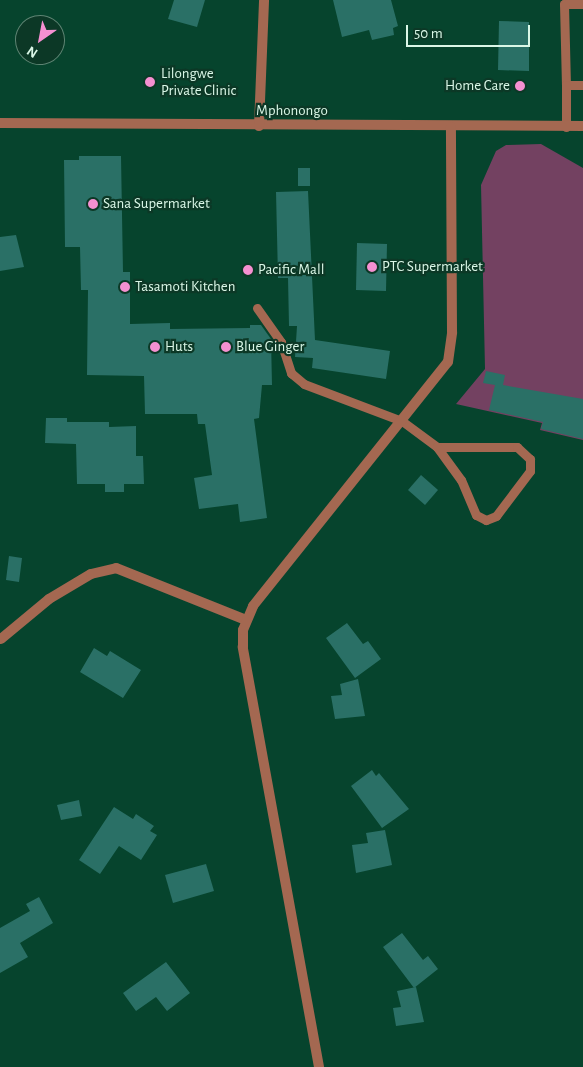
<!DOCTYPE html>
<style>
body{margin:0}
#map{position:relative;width:583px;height:1067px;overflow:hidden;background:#06442d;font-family:"Alegreya Sans",sans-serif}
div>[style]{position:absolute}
.green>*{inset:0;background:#734161}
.building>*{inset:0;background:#2a7066}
.lane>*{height:9px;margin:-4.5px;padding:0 4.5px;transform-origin:4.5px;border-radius:4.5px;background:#a46851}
.street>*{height:10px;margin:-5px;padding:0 5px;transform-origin:5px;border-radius:5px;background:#a46851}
.dots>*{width:14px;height:14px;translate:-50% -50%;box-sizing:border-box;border:2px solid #0c3826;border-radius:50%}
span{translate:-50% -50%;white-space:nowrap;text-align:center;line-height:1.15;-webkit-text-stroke:4.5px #0c3826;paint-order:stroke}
.poi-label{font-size:15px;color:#daf7e7}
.left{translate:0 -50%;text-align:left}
.right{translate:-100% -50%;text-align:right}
.street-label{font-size:15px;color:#daf7e7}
.north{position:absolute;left:15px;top:15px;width:50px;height:50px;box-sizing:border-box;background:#0c3826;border:1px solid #5e8473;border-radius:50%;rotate:213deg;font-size:14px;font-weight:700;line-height:20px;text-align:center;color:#daf7e7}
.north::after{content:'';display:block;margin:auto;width:18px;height:22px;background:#f590d1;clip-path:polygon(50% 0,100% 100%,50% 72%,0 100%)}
.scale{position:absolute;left:406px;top:25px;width:124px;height:22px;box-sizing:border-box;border:2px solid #daf7e7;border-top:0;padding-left:6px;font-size:15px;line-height:18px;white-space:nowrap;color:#daf7e7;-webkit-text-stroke:4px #0c3826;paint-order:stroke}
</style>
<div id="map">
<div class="green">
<i style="clip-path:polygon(541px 144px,583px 168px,583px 440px,540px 430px,542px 423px,456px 404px,485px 369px,481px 185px,496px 151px,506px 145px)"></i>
</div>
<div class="building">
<i style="clip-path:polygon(174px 0,205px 0,197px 27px,168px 19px)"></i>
<i style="clip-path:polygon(333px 0,391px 0,398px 26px,393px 28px,394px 35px,372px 40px,369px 30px,342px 37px)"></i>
<i style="clip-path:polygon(499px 21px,529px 22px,529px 71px,498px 70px)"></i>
<i style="clip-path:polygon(79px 156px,121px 156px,123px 272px,130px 272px,130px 324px,170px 323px,170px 329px,250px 328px,250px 325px,261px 325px,271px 339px,272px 385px,262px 385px,259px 418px,254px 419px,267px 518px,240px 522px,238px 504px,199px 509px,194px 478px,212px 475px,205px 424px,198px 424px,197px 414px,145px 414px,144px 376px,87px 375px,88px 290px,81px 290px,80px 247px,65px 247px,64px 160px,79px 160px)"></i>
<i style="clip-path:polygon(298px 168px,310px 168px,310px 186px,298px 186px)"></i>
<i style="clip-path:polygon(308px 191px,315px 340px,390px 351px,386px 379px,312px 368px,313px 358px,295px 357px,297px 326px,289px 326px,288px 278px,278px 278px,276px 192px)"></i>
<i style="clip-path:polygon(16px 235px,24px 267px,0 271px,0 237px)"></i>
<i style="clip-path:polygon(357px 243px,387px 244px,386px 291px,356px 290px)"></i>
<i style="clip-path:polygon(486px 371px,505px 375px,503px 385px,583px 399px,583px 439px,541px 429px,543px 422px,489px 410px,495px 385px,483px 383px)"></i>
<i style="clip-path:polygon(46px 418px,67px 418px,67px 422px,109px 422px,109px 427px,136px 426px,136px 456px,143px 456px,144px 484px,124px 484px,124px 492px,105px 492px,105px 484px,77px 484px,76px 444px,45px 443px)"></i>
<i style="clip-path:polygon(421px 475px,438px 490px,425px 505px,408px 490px)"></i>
<i style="clip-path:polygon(9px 556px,22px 558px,19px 582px,6px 580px)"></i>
<i style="clip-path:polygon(347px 623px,363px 644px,368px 641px,381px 659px,355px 678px,326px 638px)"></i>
<i style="clip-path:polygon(94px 648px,107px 656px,110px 651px,141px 670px,123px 698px,80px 672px)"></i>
<i style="clip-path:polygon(358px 679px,365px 716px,335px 719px,331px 696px,342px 695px,340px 684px)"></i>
<i style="clip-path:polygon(372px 770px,376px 776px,379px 773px,409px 809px,382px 828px,351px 786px)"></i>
<i style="clip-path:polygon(79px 800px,82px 816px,61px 820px,57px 805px)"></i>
<i style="clip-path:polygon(114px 807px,133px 819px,136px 814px,154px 826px,150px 831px,157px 835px,141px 860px,119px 846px,100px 874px,79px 860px)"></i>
<i style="clip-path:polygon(385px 830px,392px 865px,356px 873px,352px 845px,368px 843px,366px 833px)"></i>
<i style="clip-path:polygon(206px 864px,214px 891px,173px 903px,165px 875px)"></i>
<i style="clip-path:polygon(39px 897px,53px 923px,20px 943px,28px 957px,0 973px,0 928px,30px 911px,26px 904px)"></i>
<i style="clip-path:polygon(402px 933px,423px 960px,428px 956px,438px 969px,414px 988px,383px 947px)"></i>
<i style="clip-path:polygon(166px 962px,190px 993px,167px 1011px,156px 997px,136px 1011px,123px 993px)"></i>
<i style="clip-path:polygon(416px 987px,424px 1022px,396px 1026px,393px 1008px,401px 1007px,397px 991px)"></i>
</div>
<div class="lane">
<i style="left:583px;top:4px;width:19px;rotate:180deg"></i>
<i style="left:564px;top:4px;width:81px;rotate:88.6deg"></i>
<i style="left:566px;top:85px;width:17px"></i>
<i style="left:566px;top:85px;width:42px;rotate:90deg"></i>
<i style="left:257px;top:308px;width:42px;rotate:54.8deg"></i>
<i style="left:281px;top:342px;width:33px;rotate:72deg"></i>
<i style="left:291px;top:373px;width:17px;rotate:40deg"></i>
<i style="left:304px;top:384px;width:105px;rotate:20.7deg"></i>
<i style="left:402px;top:421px;width:44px;rotate:36.6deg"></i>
<i style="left:437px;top:447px;width:80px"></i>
<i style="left:517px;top:447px;width:18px;rotate:43deg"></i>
<i style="left:530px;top:459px;width:12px;rotate:90deg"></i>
<i style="left:530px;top:471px;width:56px;rotate:127.1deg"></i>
<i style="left:496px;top:516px;width:11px;rotate:158deg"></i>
<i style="left:486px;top:520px;width:11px;rotate:-153deg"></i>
<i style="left:476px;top:515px;width:38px;rotate:-113deg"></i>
<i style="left:461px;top:480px;width:41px;rotate:-126deg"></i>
</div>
<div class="street">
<i style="left:0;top:123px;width:583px;rotate:0.29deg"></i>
<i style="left:259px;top:126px;width:126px;rotate:-87.7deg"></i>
<i style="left:1px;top:639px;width:62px;rotate:-39.8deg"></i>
<i style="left:49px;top:599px;width:49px;rotate:-30.8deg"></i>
<i style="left:91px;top:574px;width:26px;rotate:-13deg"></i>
<i style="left:116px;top:568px;width:140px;rotate:21.8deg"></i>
<i style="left:319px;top:1067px;width:427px;rotate:-100.3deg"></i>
<i style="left:243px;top:647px;width:17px;rotate:-90deg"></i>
<i style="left:243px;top:630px;width:26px;rotate:-67deg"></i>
<i style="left:253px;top:606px;width:312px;rotate:-51.4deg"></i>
<i style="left:448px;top:362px;width:30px;rotate:-82deg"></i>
<i style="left:452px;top:332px;width:205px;rotate:-90.3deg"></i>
</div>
<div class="dots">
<i style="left:150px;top:82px;background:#f590d1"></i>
<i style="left:520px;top:86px;background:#f590d1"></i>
<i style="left:93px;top:204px;background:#f590d1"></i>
<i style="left:372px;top:267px;background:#f590d1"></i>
<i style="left:248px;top:270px;background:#f590d1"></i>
<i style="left:125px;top:287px;background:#f590d1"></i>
<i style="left:155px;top:347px;background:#f590d1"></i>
<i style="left:226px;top:347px;background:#f590d1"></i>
</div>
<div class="poi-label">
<span class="left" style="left:161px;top:82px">Lilongwe<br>Private Clinic</span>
<span class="right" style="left:510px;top:86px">Home Care</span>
<span class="left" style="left:103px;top:204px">Sana Supermarket</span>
<span class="left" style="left:382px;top:267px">PTC Supermarket</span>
<span class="left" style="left:258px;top:270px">Pacific Mall</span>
<span class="left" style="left:135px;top:287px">Tasamoti Kitchen</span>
<span class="left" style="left:165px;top:347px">Huts</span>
<span class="left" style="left:236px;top:347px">Blue Ginger</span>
</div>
<div class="street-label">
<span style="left:292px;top:111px">Mphonongo</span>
</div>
<div class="north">N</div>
<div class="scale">50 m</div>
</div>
